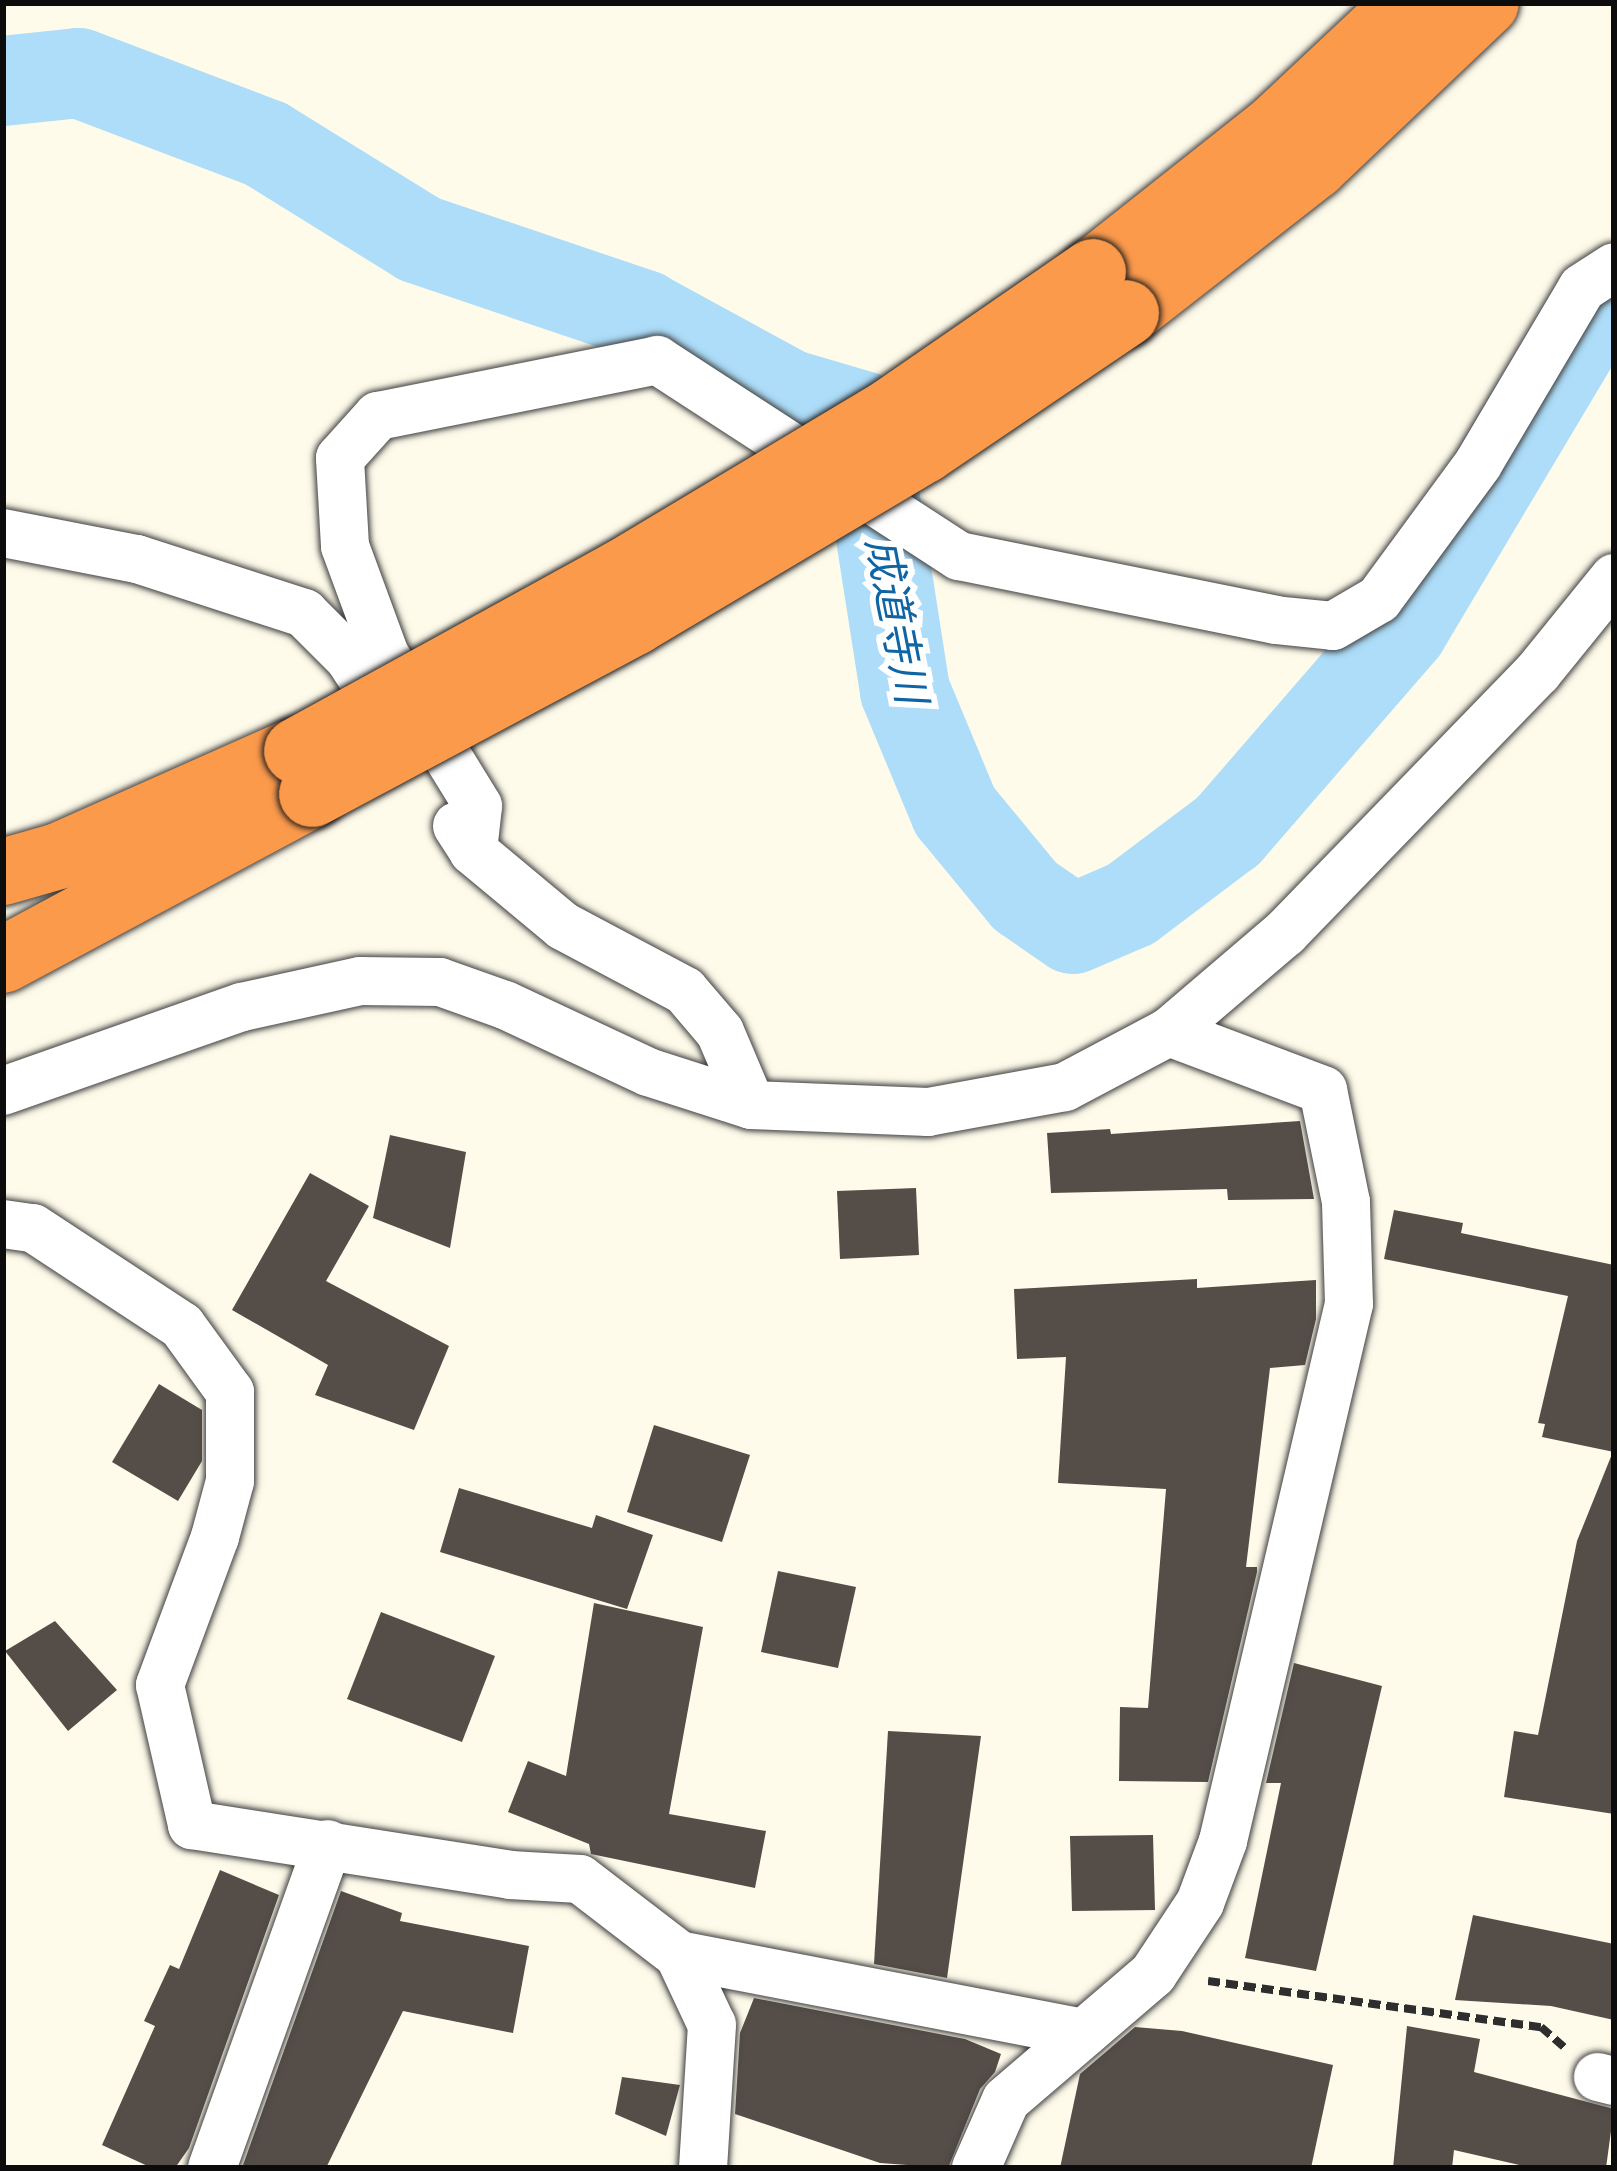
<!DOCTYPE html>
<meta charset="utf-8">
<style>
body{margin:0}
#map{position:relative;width:1617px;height:2171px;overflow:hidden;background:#fffbeb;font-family:"Noto Serif","Noto Sans JP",serif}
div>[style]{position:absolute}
.river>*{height:90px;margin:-45px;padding:0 45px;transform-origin:45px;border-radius:45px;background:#adddf9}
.building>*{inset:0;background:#554d48}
.path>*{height:8px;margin-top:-4px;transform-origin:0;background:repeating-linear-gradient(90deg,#2e2e2e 0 12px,transparent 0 18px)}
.roads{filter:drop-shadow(0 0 3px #3f3f3f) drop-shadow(0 0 3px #3f3f3f)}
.street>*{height:48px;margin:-24px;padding:0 24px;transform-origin:24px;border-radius:24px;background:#fff}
.highway>*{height:66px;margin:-33px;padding:0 33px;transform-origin:33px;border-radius:33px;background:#fc9a4c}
.bridges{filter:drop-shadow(0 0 3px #1d1d1d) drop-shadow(0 0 3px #1d1d1d)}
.highway-bridge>*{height:66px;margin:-33px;padding:0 33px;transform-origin:33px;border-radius:33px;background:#fc9a4c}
span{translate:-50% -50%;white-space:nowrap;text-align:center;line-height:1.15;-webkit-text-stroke:12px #fff;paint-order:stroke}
.water-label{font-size:42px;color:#0f65a3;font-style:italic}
.frame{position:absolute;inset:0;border:6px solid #0c0c0c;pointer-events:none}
</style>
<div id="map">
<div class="river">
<i style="left:3px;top:81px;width:76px;rotate:-6deg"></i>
<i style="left:79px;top:73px;width:200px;rotate:20.8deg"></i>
<i style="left:266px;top:144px;width:180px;rotate:31.8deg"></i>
<i style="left:419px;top:239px;width:237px;rotate:18.7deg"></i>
<i style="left:643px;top:315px;width:165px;rotate:28.6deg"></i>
<i style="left:788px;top:394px;width:77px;rotate:16.6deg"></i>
<i style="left:862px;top:416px;width:278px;rotate:81.1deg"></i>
<i style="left:905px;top:691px;width:130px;rotate:67.4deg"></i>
<i style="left:955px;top:811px;width:110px;rotate:50.5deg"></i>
<i style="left:1025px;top:896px;width:58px;rotate:34.5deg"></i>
<i style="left:1073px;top:929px;width:63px;rotate:-23.3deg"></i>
<i style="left:1131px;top:904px;width:121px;rotate:-37deg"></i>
<i style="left:1228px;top:831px;width:267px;rotate:-49.1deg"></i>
<i style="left:1403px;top:629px;width:369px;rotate:-59.2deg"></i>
<i style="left:1592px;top:312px;width:24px;rotate:-24deg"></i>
</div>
<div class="building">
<i style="clip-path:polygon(1300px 1121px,1314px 1199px,1228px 1200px,1227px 1189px,1051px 1193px,1047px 1133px,1110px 1129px,1111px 1134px)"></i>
<i style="clip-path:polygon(390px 1135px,466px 1152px,450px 1248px,373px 1218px)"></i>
<i style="clip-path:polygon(310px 1173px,369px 1206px,326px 1281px,449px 1346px,414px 1430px,315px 1395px,328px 1365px,232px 1310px)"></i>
<i style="clip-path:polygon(916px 1188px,919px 1255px,840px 1259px,837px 1191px)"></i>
<i style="clip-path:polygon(1394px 1210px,1463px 1223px,1461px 1233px,1614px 1265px,1614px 1452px,1542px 1437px,1545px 1424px,1538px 1423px,1568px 1296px,1384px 1259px)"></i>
<i style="clip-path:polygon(1197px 1279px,1197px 1288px,1316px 1280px,1316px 1319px,1305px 1365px,1270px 1368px,1246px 1567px,1257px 1567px,1257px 1572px,1208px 1782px,1119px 1781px,1120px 1707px,1148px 1708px,1166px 1489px,1058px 1483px,1066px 1357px,1017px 1359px,1014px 1289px)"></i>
<i style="clip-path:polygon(159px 1384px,202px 1410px,202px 1461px,178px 1501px,112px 1462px)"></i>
<i style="clip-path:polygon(654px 1425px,750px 1455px,722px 1542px,627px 1512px)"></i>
<i style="clip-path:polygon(1612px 1454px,1614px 1454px,1614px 1814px,1504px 1797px,1514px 1731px,1538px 1735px,1577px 1541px)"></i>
<i style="clip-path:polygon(459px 1488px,592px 1528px,596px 1515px,653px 1535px,627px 1609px,440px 1552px)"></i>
<i style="clip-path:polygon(778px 1571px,856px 1587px,838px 1668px,761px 1652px)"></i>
<i style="clip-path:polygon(594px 1603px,703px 1627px,669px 1814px,766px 1831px,755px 1888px,591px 1854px,589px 1844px,508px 1812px,528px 1761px,566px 1776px)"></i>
<i style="clip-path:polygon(381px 1612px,495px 1656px,462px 1742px,347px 1699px)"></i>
<i style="clip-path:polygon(55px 1621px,117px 1690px,68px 1731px,5px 1651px)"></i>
<i style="clip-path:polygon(1294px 1663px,1382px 1686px,1316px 1971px,1245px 1958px,1281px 1783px,1266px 1783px)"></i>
<i style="clip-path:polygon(888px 1731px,981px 1736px,947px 1978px,874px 1964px)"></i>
<i style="clip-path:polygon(1153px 1835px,1155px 1910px,1072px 1911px,1070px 1836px)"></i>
<i style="clip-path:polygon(220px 1870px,279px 1895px,189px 2148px,175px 2168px,152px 2168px,102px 2145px,155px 2026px,144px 2021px,170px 1965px,179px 1969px)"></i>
<i style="clip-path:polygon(341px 1891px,402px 1913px,400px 1921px,529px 1946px,513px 2033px,403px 2011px,326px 2168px,242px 2168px)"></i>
<i style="clip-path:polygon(1473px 1915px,1614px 1944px,1614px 2020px,1551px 2006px,1455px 2000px)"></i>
<i style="clip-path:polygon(754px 1998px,965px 2039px,1001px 2054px,995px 2072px,980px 2089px,948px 2168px,880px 2163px,735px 2114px,740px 2033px)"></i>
<i style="clip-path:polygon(1407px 2026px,1480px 2039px,1474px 2072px,1614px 2109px,1606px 2168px,1532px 2168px,1454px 2150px,1452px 2168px,1393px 2168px)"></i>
<i style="clip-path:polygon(1135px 2027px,1182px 2031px,1333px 2065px,1311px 2168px,1060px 2168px,1080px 2074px)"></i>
<i style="clip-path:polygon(622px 2077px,680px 2085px,666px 2136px,615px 2114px)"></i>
</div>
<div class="path">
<i style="left:1208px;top:1981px;width:336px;rotate:7.9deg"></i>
<i style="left:1541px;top:2027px;width:33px;rotate:41deg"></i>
</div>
<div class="roads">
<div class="street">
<i style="left:3px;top:533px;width:136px;rotate:11deg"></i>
<i style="left:137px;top:559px;width:176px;rotate:17.9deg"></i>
<i style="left:304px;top:613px;width:64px;rotate:45deg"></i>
<i style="left:349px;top:658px;width:70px;rotate:57.2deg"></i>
<i style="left:457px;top:826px;width:30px;rotate:57deg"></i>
<i style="left:473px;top:851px;width:117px;rotate:39.8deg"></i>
<i style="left:563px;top:926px;width:138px;rotate:28deg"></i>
<i style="left:685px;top:991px;width:54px;rotate:49.5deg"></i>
<i style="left:720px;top:1032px;width:79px;rotate:67deg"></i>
<i style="left:473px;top:851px;width:45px;rotate:-83.7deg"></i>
<i style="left:478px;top:806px;width:177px;rotate:-121.6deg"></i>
<i style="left:385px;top:655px;width:116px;rotate:-110.2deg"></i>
<i style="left:345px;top:546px;width:88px;rotate:-93.3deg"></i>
<i style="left:340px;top:458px;width:57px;rotate:-47.9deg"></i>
<i style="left:378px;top:416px;width:285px;rotate:-11.3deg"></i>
<i style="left:657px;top:360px;width:360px;rotate:33deg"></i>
<i style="left:959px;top:556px;width:322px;rotate:11.4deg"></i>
<i style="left:1275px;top:620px;width:58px;rotate:5.9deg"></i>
<i style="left:1333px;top:626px;width:53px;rotate:-30.4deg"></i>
<i style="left:1379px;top:599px;width:167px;rotate:-53.7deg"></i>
<i style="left:1478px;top:464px;width:204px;rotate:-59.4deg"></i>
<i style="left:1582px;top:288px;width:38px;rotate:-33deg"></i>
<i style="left:3px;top:1091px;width:253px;rotate:-19.4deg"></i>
<i style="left:242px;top:1007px;width:121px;rotate:-12.4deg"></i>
<i style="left:360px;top:981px;width:80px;rotate:0.7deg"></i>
<i style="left:440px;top:982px;width:69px;rotate:19.5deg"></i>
<i style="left:505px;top:1005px;width:158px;rotate:25.1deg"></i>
<i style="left:648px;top:1072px;width:108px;rotate:17.8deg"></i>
<i style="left:751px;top:1105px;width:177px;rotate:2.3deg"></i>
<i style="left:928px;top:1112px;width:139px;rotate:-10.3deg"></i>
<i style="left:1065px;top:1087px;width:118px;rotate:-27.9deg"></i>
<i style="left:1169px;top:1032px;width:153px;rotate:-40.5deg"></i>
<i style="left:1285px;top:933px;width:363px;rotate:-45.9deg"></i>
<i style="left:1538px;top:672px;width:121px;rotate:-51deg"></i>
<i style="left:3px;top:1224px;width:30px;rotate:8deg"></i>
<i style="left:33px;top:1228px;width:178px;rotate:33.3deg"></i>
<i style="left:182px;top:1326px;width:82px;rotate:54deg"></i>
<i style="left:230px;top:1392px;width:89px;rotate:90deg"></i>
<i style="left:230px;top:1481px;width:58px;rotate:105deg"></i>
<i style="left:215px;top:1537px;width:158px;rotate:110.4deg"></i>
<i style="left:160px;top:1685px;width:144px;rotate:77.1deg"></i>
<i style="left:192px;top:1825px;width:322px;rotate:8.9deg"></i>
<i style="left:510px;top:1875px;width:70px;rotate:3.3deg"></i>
<i style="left:580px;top:1879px;width:125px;rotate:37.5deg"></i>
<i style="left:679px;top:1955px;width:77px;rotate:64.8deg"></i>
<i style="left:712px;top:2025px;width:143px;rotate:93.6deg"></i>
<i style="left:679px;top:1955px;width:412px;rotate:10.9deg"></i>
<i style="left:1598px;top:2077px;width:16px;rotate:14deg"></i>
<i style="left:212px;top:2168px;width:344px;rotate:-70.3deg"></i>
<i style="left:976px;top:2168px;width:74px;rotate:-66.2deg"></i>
<i style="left:1006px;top:2100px;width:194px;rotate:-40.6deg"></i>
<i style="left:1153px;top:1974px;width:85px;rotate:-56.5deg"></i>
<i style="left:1200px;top:1903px;width:66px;rotate:-69.6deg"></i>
<i style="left:1223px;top:1841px;width:552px;rotate:-76.8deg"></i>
<i style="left:1349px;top:1304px;width:102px;rotate:-91.7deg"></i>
<i style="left:1346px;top:1202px;width:114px;rotate:-101.6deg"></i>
<i style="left:1323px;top:1090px;width:165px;rotate:-159.4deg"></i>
</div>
<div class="highway">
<i style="left:1093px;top:272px;width:233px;rotate:-38.4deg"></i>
<i style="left:1276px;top:127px;width:181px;rotate:-43.2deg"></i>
<i style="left:1126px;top:313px;width:239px;rotate:-38deg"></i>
<i style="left:1314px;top:166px;width:237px;rotate:-43.5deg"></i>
<i style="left:3px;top:872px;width:58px;rotate:-15.9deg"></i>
<i style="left:59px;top:856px;width:256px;rotate:-24deg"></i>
<i style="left:3px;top:960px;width:351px;rotate:-28.2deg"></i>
</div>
</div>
<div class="bridges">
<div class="highway-bridge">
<i style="left:297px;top:751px;width:370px;rotate:-28.8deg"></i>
<i style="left:621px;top:573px;width:317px;rotate:-30.9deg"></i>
<i style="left:893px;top:410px;width:243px;rotate:-34.6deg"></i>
<i style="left:312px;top:794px;width:365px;rotate:-28.1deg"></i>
<i style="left:634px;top:622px;width:337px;rotate:-30.7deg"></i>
<i style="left:924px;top:450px;width:244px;rotate:-34.1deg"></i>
</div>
</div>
<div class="water-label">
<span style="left:898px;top:620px;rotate:79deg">成道寺川</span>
</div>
<div class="frame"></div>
</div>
